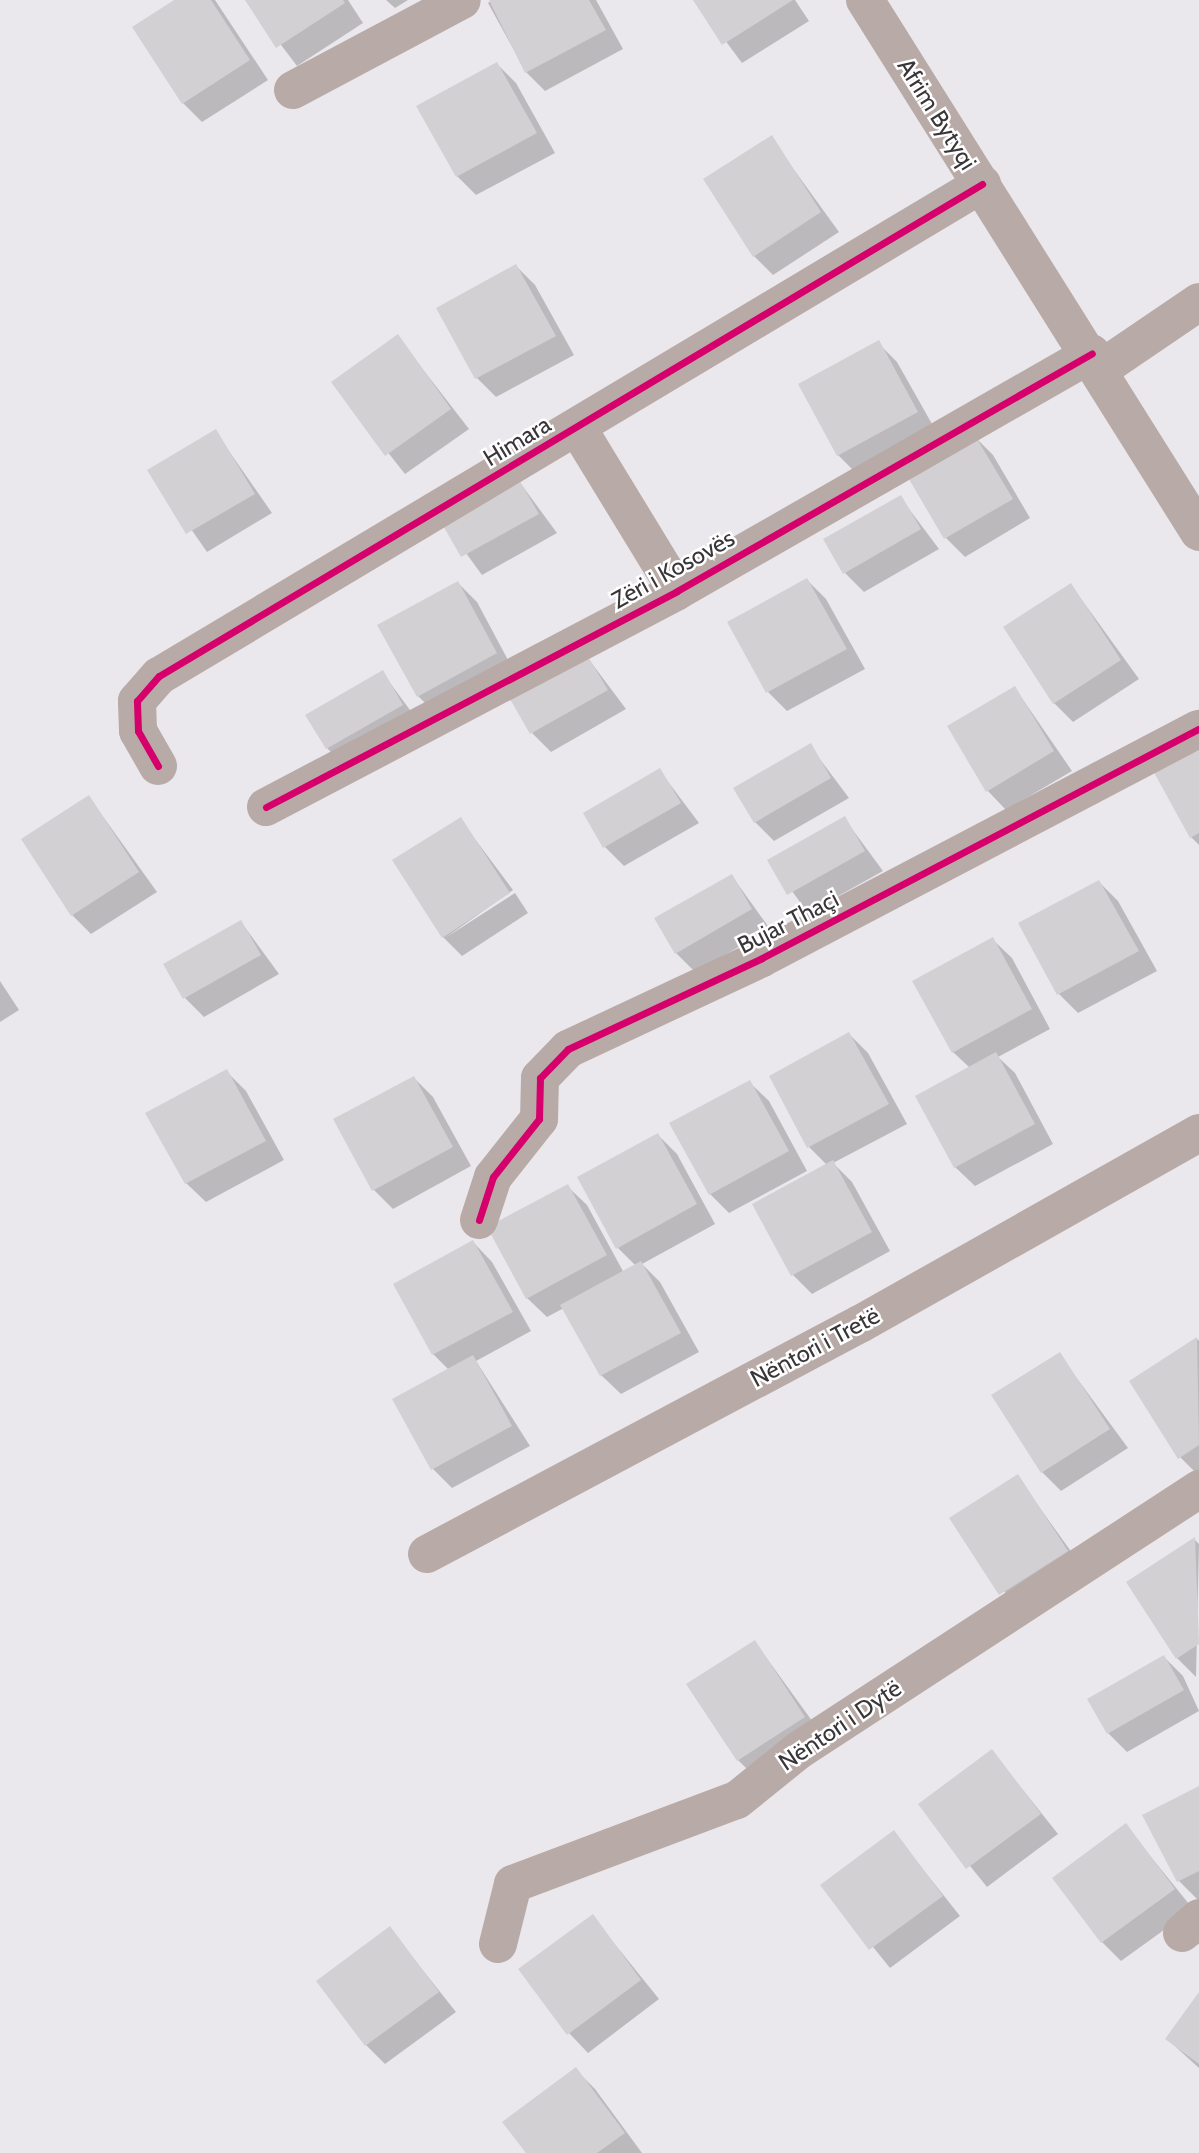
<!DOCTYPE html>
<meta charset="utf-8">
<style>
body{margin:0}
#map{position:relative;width:1199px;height:2153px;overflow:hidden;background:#ebe8ed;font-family:Cabin,sans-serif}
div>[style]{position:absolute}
.shadow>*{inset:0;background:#0003}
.building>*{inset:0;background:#d3d0d4}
.street>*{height:38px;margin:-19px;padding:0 19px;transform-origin:19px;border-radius:19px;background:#b8aba7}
.cycleway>*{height:7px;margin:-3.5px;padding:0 3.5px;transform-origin:3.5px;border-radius:3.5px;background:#d6006c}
span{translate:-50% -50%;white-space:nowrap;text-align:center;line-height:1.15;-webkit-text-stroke:5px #fff;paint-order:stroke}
.street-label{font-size:24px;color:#39363a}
</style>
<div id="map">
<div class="shadow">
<i style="clip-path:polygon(177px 0,215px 0,268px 80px,202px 122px,183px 103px)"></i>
<i style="clip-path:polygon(247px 0,348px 0,363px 23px,297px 66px)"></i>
<i style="clip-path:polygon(386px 0,408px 0,395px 8px)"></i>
<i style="clip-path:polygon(492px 0,596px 0,623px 49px,545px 91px,526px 72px,488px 3px)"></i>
<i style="clip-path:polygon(695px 0,795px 0,809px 21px,742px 63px)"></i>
<i style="clip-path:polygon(497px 64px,516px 83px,555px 153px,476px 195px,457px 176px)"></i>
<i style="clip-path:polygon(771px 138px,839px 232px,773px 275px,754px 256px)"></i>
<i style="clip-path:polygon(516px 266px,535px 285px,574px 355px,496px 397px,477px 378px,438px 309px)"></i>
<i style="clip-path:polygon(397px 336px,469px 429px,405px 474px,333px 383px)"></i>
<i style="clip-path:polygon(878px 343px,897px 362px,936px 431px,857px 474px,838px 455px)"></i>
<i style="clip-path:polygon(215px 431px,272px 513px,207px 552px,150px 470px)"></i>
<i style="clip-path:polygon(974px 436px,993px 455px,1030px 518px,965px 557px,946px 538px,908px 474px)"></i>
<i style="clip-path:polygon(518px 480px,557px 533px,482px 575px,444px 523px)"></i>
<i style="clip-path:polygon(900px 497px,939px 549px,864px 592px,845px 573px)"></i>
<i style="clip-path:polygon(807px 580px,826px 599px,865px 669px,787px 711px,768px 692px)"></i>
<i style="clip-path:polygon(458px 583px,477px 602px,515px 673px,437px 715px,418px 696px)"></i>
<i style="clip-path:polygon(1071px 585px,1139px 679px,1073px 722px,1054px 703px)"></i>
<i style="clip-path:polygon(587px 657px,626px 709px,551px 752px,532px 733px)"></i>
<i style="clip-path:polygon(382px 672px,421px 725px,346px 768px,327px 748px)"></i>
<i style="clip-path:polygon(1015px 688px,1072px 771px,1006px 810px,987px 790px)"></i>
<i style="clip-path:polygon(1199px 742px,1199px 845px,1191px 837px)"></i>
<i style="clip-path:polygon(810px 746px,849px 798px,774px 841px,755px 822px)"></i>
<i style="clip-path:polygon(660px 771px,699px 823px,624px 866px,605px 847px)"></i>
<i style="clip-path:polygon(89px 797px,157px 892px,91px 934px,72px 915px)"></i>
<i style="clip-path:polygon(844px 818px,883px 871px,808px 913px,770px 861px)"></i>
<i style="clip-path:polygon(460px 819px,513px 890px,445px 938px,515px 893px,528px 913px,462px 956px,443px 937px)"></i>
<i style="clip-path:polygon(732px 876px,770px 929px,695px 972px,676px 953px)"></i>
<i style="clip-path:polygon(1099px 882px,1118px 901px,1157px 971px,1078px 1013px,1059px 994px)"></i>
<i style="clip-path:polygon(241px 922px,279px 974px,204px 1017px,185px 998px)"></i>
<i style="clip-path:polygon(992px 939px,1012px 958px,1050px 1029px,998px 1057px,1015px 1073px,1053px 1144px,975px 1186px,955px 1167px,970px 1068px,953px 1052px)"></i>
<i style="clip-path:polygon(0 981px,19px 1010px,0 1022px)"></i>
<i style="clip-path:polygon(849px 1034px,868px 1053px,907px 1124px,833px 1163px,852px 1182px,890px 1251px,812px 1294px,793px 1275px,827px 1165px,809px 1147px)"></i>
<i style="clip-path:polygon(226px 1071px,246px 1091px,284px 1160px,206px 1202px,186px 1183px,148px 1114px)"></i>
<i style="clip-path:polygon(414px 1078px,433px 1097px,471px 1166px,393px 1209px,374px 1190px,335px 1120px)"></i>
<i style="clip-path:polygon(749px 1082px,769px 1101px,807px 1171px,729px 1213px,710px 1194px)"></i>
<i style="clip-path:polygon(658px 1135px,677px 1154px,715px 1224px,642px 1264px,660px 1282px,699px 1352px,621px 1394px,601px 1375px,564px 1308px,547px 1317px,527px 1298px,567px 1186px,587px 1205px,624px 1273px,636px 1266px,618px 1248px)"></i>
<i style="clip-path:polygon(473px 1242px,492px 1262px,531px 1331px,476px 1361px,530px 1446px,452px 1488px,433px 1469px,449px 1370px,433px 1354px)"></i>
<i style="clip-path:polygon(1197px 1339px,1199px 1341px,1199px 1476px,1180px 1457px)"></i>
<i style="clip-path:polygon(1059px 1354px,1128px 1448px,1061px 1491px,1042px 1472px)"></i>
<i style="clip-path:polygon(1017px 1476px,1085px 1571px,1020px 1613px,952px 1518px)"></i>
<i style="clip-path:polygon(1194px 1539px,1199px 1544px,1196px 1677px,1177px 1658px)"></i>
<i style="clip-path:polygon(755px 1642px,823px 1736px,757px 1779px,738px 1760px)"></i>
<i style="clip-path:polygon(1164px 1657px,1183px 1676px,1199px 1711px,1127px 1752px,1108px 1733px)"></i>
<i style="clip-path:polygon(992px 1751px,1058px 1834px,987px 1887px,920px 1804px)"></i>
<i style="clip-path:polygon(1199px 1788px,1199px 1899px,1198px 1900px,1179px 1881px)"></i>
<i style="clip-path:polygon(1126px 1826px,1193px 1909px,1121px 1961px,1102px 1942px)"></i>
<i style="clip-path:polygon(894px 1833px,960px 1916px,890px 1968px,823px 1885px)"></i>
<i style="clip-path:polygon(592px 1916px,659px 1999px,588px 2053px,569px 2033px)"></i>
<i style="clip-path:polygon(390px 1929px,456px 2012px,385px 2064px,366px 2045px)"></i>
<i style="clip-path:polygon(1199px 1995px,1199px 2068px,1167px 2039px)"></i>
<i style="clip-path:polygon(576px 2070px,595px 2089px,642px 2153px,528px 2153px)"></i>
</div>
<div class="building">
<i style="clip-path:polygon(174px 0,211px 0,250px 60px,182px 104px,132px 27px)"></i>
<i style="clip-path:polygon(245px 0,343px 0,345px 3px,276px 48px)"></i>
<i style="clip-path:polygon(489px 0,589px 0,606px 30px,525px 73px)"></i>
<i style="clip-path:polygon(693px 0,793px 0,722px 45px)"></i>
<i style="clip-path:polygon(497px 62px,537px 133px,456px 177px,416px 106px)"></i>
<i style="clip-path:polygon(772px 135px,821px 212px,753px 257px,703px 179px)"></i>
<i style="clip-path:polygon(516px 264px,556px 336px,475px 379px,436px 308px)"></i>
<i style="clip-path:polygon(398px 334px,451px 409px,385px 456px,331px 382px)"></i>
<i style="clip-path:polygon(879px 340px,918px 412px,837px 456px,798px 384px)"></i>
<i style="clip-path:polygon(216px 429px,255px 494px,186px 534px,147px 470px)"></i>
<i style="clip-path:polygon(974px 434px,1013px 499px,944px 539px,906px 474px)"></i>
<i style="clip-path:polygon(518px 478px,539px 514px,461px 557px,441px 522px)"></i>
<i style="clip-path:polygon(901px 495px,921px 529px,843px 574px,823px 539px)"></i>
<i style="clip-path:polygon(807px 578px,847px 649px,766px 693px,727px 622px)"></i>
<i style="clip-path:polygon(458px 581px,497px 653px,417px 697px,377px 625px)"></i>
<i style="clip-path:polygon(1071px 583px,1121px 660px,1053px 704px,1003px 627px)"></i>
<i style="clip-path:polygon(587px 655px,608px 690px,530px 734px,510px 699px)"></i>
<i style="clip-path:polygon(383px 670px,403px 705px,326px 749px,305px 715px)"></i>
<i style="clip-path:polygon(1015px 686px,1054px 751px,986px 792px,947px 726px)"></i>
<i style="clip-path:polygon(1199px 740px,1199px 833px,1190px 838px,1151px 767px)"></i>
<i style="clip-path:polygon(811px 743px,831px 778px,754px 823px,733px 788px)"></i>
<i style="clip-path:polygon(660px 768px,681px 803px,603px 848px,583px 813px)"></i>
<i style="clip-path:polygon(89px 795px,139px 872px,71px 916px,21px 839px)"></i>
<i style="clip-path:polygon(845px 816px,865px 851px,787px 895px,767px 860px)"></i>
<i style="clip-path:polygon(461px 817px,510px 893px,442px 938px,392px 860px)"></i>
<i style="clip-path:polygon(732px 874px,752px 909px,675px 954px,654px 918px)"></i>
<i style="clip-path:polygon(1099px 880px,1139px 951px,1057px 995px,1018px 923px)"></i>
<i style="clip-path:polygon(241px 920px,261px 955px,183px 999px,163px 964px)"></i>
<i style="clip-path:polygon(993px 937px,1032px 1009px,952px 1053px,912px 981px)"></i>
<i style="clip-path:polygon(849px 1032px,889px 1104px,807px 1148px,769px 1076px)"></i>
<i style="clip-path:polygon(996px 1052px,1035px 1124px,954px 1168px,915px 1096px)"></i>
<i style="clip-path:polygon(227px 1069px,266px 1141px,185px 1184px,145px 1113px)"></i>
<i style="clip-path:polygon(414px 1076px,453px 1147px,372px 1191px,333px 1119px)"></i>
<i style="clip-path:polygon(750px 1080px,789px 1151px,709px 1195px,669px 1123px)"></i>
<i style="clip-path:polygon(658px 1133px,697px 1204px,616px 1249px,577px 1177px)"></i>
<i style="clip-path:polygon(833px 1160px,872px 1232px,791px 1276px,752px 1204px)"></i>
<i style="clip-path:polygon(568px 1184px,607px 1255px,526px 1299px,487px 1227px)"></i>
<i style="clip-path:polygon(473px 1240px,513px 1312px,432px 1355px,393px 1284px)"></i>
<i style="clip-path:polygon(641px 1261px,681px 1333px,600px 1376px,560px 1305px)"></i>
<i style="clip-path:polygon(1197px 1337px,1199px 1445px,1178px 1459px,1129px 1381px)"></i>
<i style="clip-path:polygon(1060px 1352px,1110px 1429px,1041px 1473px,991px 1395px)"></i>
<i style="clip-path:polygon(473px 1355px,512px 1426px,431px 1470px,392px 1399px)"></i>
<i style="clip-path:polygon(1018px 1474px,1068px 1551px,999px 1595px,949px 1518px)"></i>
<i style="clip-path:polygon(1195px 1537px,1199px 1644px,1176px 1659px,1126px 1582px)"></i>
<i style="clip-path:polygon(755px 1640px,805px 1717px,737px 1761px,686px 1684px)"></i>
<i style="clip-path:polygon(1164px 1655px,1184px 1690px,1107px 1734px,1087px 1699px)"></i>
<i style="clip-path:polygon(992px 1749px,1041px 1814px,966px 1869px,918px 1804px)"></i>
<i style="clip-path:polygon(1199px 1786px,1199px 1871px,1177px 1882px,1142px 1815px)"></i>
<i style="clip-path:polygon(1126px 1823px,1175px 1889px,1101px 1943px,1052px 1878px)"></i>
<i style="clip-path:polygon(894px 1830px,943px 1896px,869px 1950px,820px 1885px)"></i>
<i style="clip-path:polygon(593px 1914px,641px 1980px,567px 2035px,518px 1969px)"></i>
<i style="clip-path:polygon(390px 1926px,439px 1992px,365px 2046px,316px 1981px)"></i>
<i style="clip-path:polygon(1199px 1992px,1199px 2064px,1165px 2039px)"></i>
<i style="clip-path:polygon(576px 2067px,625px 2133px,597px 2153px,526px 2153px,502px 2122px)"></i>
</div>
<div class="street">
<i style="left:865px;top:0;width:628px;rotate:57.88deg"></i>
<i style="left:293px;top:90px;width:191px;rotate:-28deg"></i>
<i style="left:1099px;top:370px;width:121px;rotate:-34.2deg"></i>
<i style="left:577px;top:427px;width:192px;rotate:58.6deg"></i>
<i style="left:158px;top:766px;width:40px;rotate:-119.7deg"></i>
<i style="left:138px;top:731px;width:30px;rotate:-92deg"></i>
<i style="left:137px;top:701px;width:33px;rotate:-49deg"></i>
<i style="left:159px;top:676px;width:959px;rotate:-30.87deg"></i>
<i style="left:266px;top:807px;width:464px;rotate:-27.7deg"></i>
<i style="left:677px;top:591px;width:478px;rotate:-29.8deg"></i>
<i style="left:479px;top:1220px;width:45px;rotate:-72deg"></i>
<i style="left:493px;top:1177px;width:74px;rotate:-51.6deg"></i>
<i style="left:539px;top:1119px;width:41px;rotate:-88.6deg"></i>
<i style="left:540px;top:1078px;width:40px;rotate:-46deg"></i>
<i style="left:568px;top:1049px;width:214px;rotate:-25.1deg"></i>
<i style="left:762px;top:958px;width:493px;rotate:-27.7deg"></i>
<i style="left:427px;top:1554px;width:490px;rotate:-28deg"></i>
<i style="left:860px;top:1324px;width:389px;rotate:-29.4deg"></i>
<i style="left:1182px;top:1933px;width:23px;rotate:-41deg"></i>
<i style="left:498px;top:1944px;width:62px;rotate:-76deg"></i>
<i style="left:513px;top:1884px;width:239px;rotate:-20.6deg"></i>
<i style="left:737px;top:1800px;width:80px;rotate:-38.9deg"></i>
<i style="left:799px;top:1750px;width:478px;rotate:-33.1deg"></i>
</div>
<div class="cycleway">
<i style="left:158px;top:766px;width:40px;rotate:-119.7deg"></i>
<i style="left:138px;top:731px;width:30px;rotate:-92deg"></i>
<i style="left:137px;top:701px;width:33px;rotate:-49deg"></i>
<i style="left:159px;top:676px;width:959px;rotate:-30.87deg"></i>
<i style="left:266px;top:807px;width:464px;rotate:-27.7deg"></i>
<i style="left:677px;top:591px;width:478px;rotate:-29.8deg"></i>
<i style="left:479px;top:1220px;width:45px;rotate:-72deg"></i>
<i style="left:493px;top:1177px;width:74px;rotate:-51.6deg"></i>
<i style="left:539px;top:1119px;width:41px;rotate:-88.6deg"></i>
<i style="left:540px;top:1078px;width:40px;rotate:-46deg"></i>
<i style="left:568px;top:1049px;width:214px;rotate:-25.1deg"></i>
<i style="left:762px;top:958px;width:493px;rotate:-27.7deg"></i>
</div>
<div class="street-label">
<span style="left:937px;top:114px;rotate:58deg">Afrim Bytyqi</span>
<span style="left:517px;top:441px;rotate:-31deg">Himara</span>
<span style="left:673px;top:569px;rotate:-29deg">Zëri i Kosovës</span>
<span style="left:788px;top:922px;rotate:-27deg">Bujar Thaçi</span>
<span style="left:815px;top:1347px;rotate:-28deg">Nëntori i Tretë</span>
<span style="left:840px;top:1725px;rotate:-34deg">Nëntori i Dytë</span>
</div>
</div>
